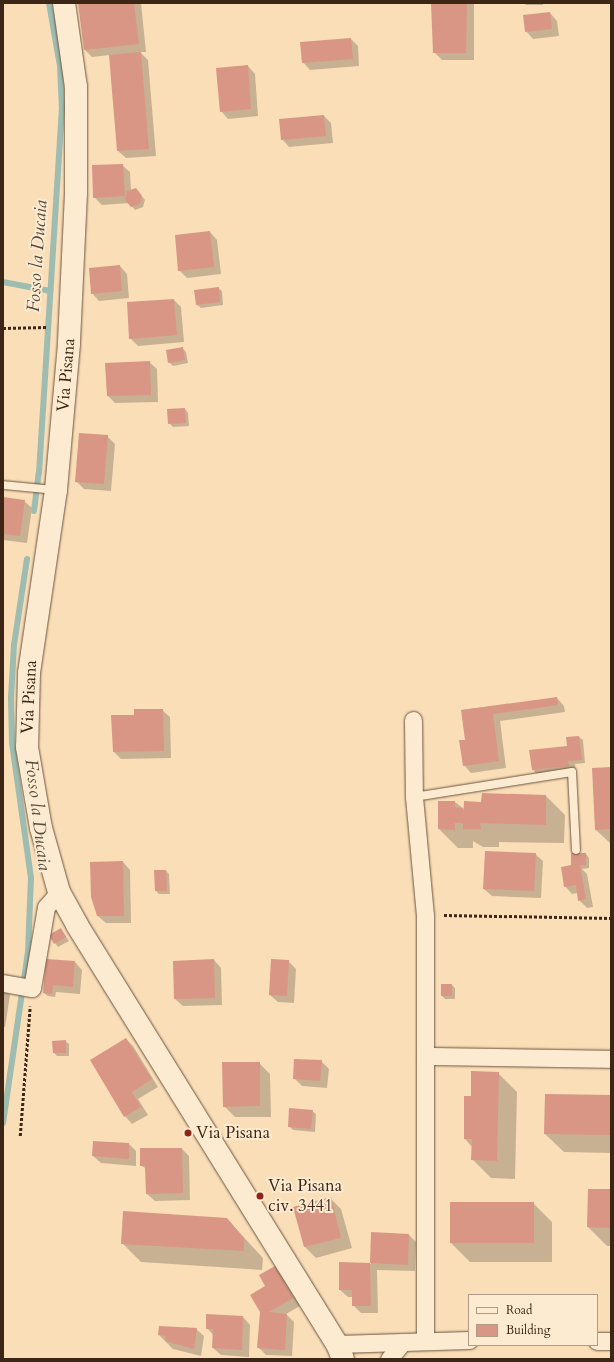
<!DOCTYPE html>
<style>
body{margin:0}
#map{position:relative;width:614px;height:1362px;overflow:hidden;background:#fadeb8;font-family:Cardo,serif}
div>[style]{position:absolute}
.shadow>*{inset:0;background:#0003}
.stream>*{height:6px;margin:-3px;padding:0 3px;transform-origin:3px;border-radius:3px;background:#9ebcb0}
.building>*{inset:0;background:#d99684}
.path>*{height:2.5px;margin-top:-1.25px;transform-origin:0;background:repeating-linear-gradient(90deg,#3e2616 0 3px,transparent 0 5px)}
.roads{filter:drop-shadow(0 0 1px #6d543e) drop-shadow(0 0 1px #6d543e)}
.service>*{height:8px;margin:-4px;padding:0 4px;transform-origin:4px;border-radius:4px;background:#fcead1}
.minor>*{height:17px;margin:-8.5px;padding:0 8.5px;transform-origin:8.5px;border-radius:8.5px;background:#fcead1}
.secondary>*{height:22px;margin:-11px;padding:0 11px;transform-origin:11px;border-radius:11px;background:#fcead1}
.dots>*{width:11px;height:11px;translate:-50% -50%;box-sizing:border-box;border:2px solid #fcead1;border-radius:50%}
span{translate:-50% -50%;white-space:nowrap;text-align:center;line-height:1.15;-webkit-text-stroke:4px #fcead1;paint-order:stroke}
.street-label{font-size:17px;color:#3e2616}
.poi-label{font-size:17px;color:#3e2616}
.left{translate:0 -50%;text-align:left}
.water-label{font-size:18px;color:#564c3c;font-style:italic}
.frame{position:absolute;inset:0;border:4px solid #3e2616;pointer-events:none}
.legend{position:absolute;left:468px;top:1294px;width:130px;height:52px;box-sizing:border-box;background:#fcead1;border:1px solid #b09c86;margin:0;padding:5px 7px;list-style:none;font-size:12px;color:#3e2616}
.legend li{display:flex;align-items:center;gap:8px;height:20px}
.legend b{width:20px;border:1px solid #b09c86}
</style>
<div id="map">
<div class="shadow">
<i style="clip-path:polygon(79px 3px,141px 3px,146px 52px,140px 52px,148px 60px,156px 156px,126px 158px,118px 151px,110px 55px,92px 57px,85px 50px)"></i>
<i style="clip-path:polygon(433px 3px,474px 3px,474px 60px,442px 60px,434px 52px)"></i>
<i style="clip-path:polygon(524px 3px,543px 3px,543px 5px,526px 5px)"></i>
<i style="clip-path:polygon(550px 13px,557px 21px,559px 36px,533px 39px,526px 31px)"></i>
<i style="clip-path:polygon(351px 39px,358px 46px,359px 66px,310px 70px,303px 62px)"></i>
<i style="clip-path:polygon(248px 66px,255px 74px,258px 116px,228px 119px,221px 111px)"></i>
<i style="clip-path:polygon(324px 116px,331px 123px,333px 143px,289px 147px,282px 139px)"></i>
<i style="clip-path:polygon(122px 165px,130px 172px,131px 191px,136px 189px,145px 200px,143px 207px,135px 210px,129px 203px,102px 205px,94px 197px)"></i>
<i style="clip-path:polygon(210px 232px,217px 240px,221px 274px,187px 278px,179px 270px)"></i>
<i style="clip-path:polygon(120px 266px,127px 274px,129px 298px,99px 301px,92px 293px)"></i>
<i style="clip-path:polygon(218px 288px,222px 291px,223px 305px,201px 308px,197px 305px)"></i>
<i style="clip-path:polygon(174px 300px,181px 307px,184px 342px,138px 346px,130px 338px)"></i>
<i style="clip-path:polygon(183px 349px,186px 352px,188px 363px,173px 366px,169px 362px)"></i>
<i style="clip-path:polygon(149px 362px,157px 369px,158px 402px,115px 403px,108px 396px)"></i>
<i style="clip-path:polygon(185px 409px,188px 413px,189px 426px,173px 427px,169px 423px)"></i>
<i style="clip-path:polygon(107px 436px,115px 444px,111px 491px,84px 489px,76px 481px)"></i>
<i style="clip-path:polygon(3px 498px,24px 501px,32px 508px,27px 543px,3px 540px)"></i>
<i style="clip-path:polygon(557px 698px,564px 706px,565px 712px,500px 721px,506px 768px,471px 773px,464px 765px,466px 740px,462px 710px)"></i>
<i style="clip-path:polygon(162px 710px,170px 717px,171px 758px,121px 759px,114px 752px)"></i>
<i style="clip-path:polygon(579px 737px,583px 740px,585px 763px,575px 764px,576px 773px,540px 777px,533px 770px)"></i>
<i style="clip-path:polygon(611px 768px,611px 844px,596px 830px)"></i>
<i style="clip-path:polygon(546px 796px,565px 815px,564px 843px,499px 842px,499px 847px,483px 847px,473px 841px,473px 848px,458px 848px,439px 829px,439px 802px,455px 802px,464px 809px,482px 803px)"></i>
<i style="clip-path:polygon(535px 854px,543px 861px,541px 898px,492px 896px,484px 889px)"></i>
<i style="clip-path:polygon(586px 854px,589px 858px,589px 868px,582px 869px,587px 874px,593px 907px,587px 908px,579px 900px,578px 893px,572px 894px,565px 886px,574px 867px)"></i>
<i style="clip-path:polygon(123px 862px,130px 870px,131px 923px,106px 923px,98px 916px)"></i>
<i style="clip-path:polygon(166px 871px,169px 874px,170px 894px,159px 894px,156px 891px)"></i>
<i style="clip-path:polygon(61px 929px,69px 941px,58px 947px,50px 936px)"></i>
<i style="clip-path:polygon(214px 960px,221px 968px,222px 1005px,183px 1006px,175px 999px)"></i>
<i style="clip-path:polygon(288px 961px,296px 969px,294px 1003px,278px 1002px,270px 995px)"></i>
<i style="clip-path:polygon(75px 962px,82px 970px,80px 994px,56px 992px,55px 997px,48px 996px,44px 993px)"></i>
<i style="clip-path:polygon(452px 985px,455px 988px,455px 999px,445px 999px,442px 996px)"></i>
<i style="clip-path:polygon(3px 988px,10px 995px,5px 1027px,3px 1027px)"></i>
<i style="clip-path:polygon(126px 1039px,133px 1046px,158px 1087px,138px 1099px,148px 1115px,132px 1124px,125px 1116px)"></i>
<i style="clip-path:polygon(65px 1041px,69px 1044px,69px 1056px,57px 1056px,54px 1053px)"></i>
<i style="clip-path:polygon(321px 1061px,329px 1069px,327px 1088px,302px 1086px,294px 1078px)"></i>
<i style="clip-path:polygon(259px 1063px,270px 1074px,271px 1117px,235px 1117px,224px 1106px)"></i>
<i style="clip-path:polygon(498px 1073px,517px 1092px,515px 1179px,491px 1178px,472px 1159px,472px 1147px,465px 1139px,472px 1097px)"></i>
<i style="clip-path:polygon(611px 1096px,611px 1153px,564px 1152px,545px 1134px)"></i>
<i style="clip-path:polygon(312px 1111px,316px 1114px,315px 1132px,293px 1130px,289px 1126px)"></i>
<i style="clip-path:polygon(94px 1142px,129px 1144px,136px 1151px,136px 1166px,101px 1163px,93px 1156px)"></i>
<i style="clip-path:polygon(182px 1149px,189px 1156px,190px 1200px,155px 1201px,147px 1194px,147px 1170px,141px 1165px)"></i>
<i style="clip-path:polygon(611px 1190px,611px 1246px,607px 1246px,588px 1227px)"></i>
<i style="clip-path:polygon(330px 1198px,341px 1209px,352px 1248px,316px 1258px,305px 1247px,295px 1208px)"></i>
<i style="clip-path:polygon(533px 1203px,552px 1222px,552px 1262px,470px 1262px,451px 1243px)"></i>
<i style="clip-path:polygon(227px 1219px,263px 1258px,262px 1270px,141px 1262px,122px 1243px)"></i>
<i style="clip-path:polygon(372px 1233px,409px 1235px,416px 1242px,415px 1271px,377px 1270px,378px 1313px,361px 1313px,353px 1305px,353px 1297px,348px 1297px,340px 1290px,340px 1263px,371px 1264px)"></i>
<i style="clip-path:polygon(274px 1268px,282px 1275px,300px 1306px,286px 1314px,294px 1322px,292px 1356px,266px 1355px,258px 1347px,267px 1286px)"></i>
<i style="clip-path:polygon(243px 1317px,250px 1325px,249px 1357px,221px 1355px,213px 1348px,214px 1336px,207px 1328px)"></i>
<i style="clip-path:polygon(184px 1327px,196px 1329px,204px 1336px,201px 1356px,173px 1349px,159px 1335px,183px 1330px)"></i>
</div>
<div class="stream">
<i style="left:3px;top:282px;width:48px;rotate:10.8deg"></i>
<i style="left:34px;top:511px;width:38px;rotate:-83deg"></i>
<i style="left:39px;top:473px;width:365px;rotate:-86.4deg"></i>
<i style="left:62px;top:109px;width:43px;rotate:-92.7deg"></i>
<i style="left:60px;top:66px;width:64px;rotate:-99.9deg"></i>
<i style="left:3px;top:1123px;width:173px;rotate:-81.7deg"></i>
<i style="left:28px;top:952px;width:74px;rotate:-87.7deg"></i>
<i style="left:31px;top:878px;width:137px;rotate:-98deg"></i>
<i style="left:12px;top:742px;width:44px;rotate:-91.3deg"></i>
<i style="left:11px;top:698px;width:53px;rotate:-86.8deg"></i>
<i style="left:14px;top:645px;width:87px;rotate:-81.4deg"></i>
</div>
<div class="building">
<i style="clip-path:polygon(78px 3px,134px 3px,139px 44px,84px 50px)"></i>
<i style="clip-path:polygon(431px 3px,467px 3px,466px 53px,433px 53px)"></i>
<i style="clip-path:polygon(550px 12px,552px 29px,525px 32px,523px 15px)"></i>
<i style="clip-path:polygon(351px 38px,353px 59px,302px 63px,300px 42px)"></i>
<i style="clip-path:polygon(141px 52px,149px 149px,117px 151px,109px 55px)"></i>
<i style="clip-path:polygon(248px 65px,251px 109px,220px 112px,216px 68px)"></i>
<i style="clip-path:polygon(324px 115px,326px 136px,281px 140px,279px 119px)"></i>
<i style="clip-path:polygon(123px 164px,125px 196px,93px 198px,92px 165px)"></i>
<i style="clip-path:polygon(136px 188px,142px 196px,140px 204px,131px 207px,125px 200px,127px 191px)"></i>
<i style="clip-path:polygon(210px 231px,214px 267px,178px 271px,175px 235px)"></i>
<i style="clip-path:polygon(120px 265px,122px 291px,91px 294px,89px 268px)"></i>
<i style="clip-path:polygon(219px 287px,220px 302px,196px 305px,194px 290px)"></i>
<i style="clip-path:polygon(174px 299px,177px 335px,129px 339px,127px 302px)"></i>
<i style="clip-path:polygon(183px 347px,185px 360px,168px 363px,166px 350px)"></i>
<i style="clip-path:polygon(150px 361px,151px 395px,107px 396px,105px 363px)"></i>
<i style="clip-path:polygon(185px 408px,186px 423px,168px 424px,167px 409px)"></i>
<i style="clip-path:polygon(79px 433px,108px 435px,104px 484px,75px 482px)"></i>
<i style="clip-path:polygon(3px 497px,25px 500px,20px 536px,3px 534px)"></i>
<i style="clip-path:polygon(557px 697px,558px 705px,493px 714px,499px 761px,463px 766px,459px 740px,465px 740px,461px 710px)"></i>
<i style="clip-path:polygon(134px 709px,163px 709px,164px 751px,113px 752px,111px 715px,134px 715px)"></i>
<i style="clip-path:polygon(579px 736px,582px 760px,568px 761px,569px 766px,532px 770px,529px 750px,567px 746px,566px 737px)"></i>
<i style="clip-path:polygon(611px 767px,611px 829px,595px 830px,592px 768px)"></i>
<i style="clip-path:polygon(482px 793px,546px 795px,546px 825px,480px 823px,481px 829px,463px 829px,463px 823px,455px 823px,455px 830px,438px 829px,438px 801px,455px 801px,455px 807px,463px 808px,463px 818px,464px 801px,481px 802px)"></i>
<i style="clip-path:polygon(485px 851px,536px 853px,534px 891px,483px 889px)"></i>
<i style="clip-path:polygon(571px 853px,586px 853px,586px 865px,580px 865px,586px 899px,578px 901px,576px 885px,564px 887px,561px 867px,571px 865px)"></i>
<i style="clip-path:polygon(123px 861px,124px 916px,97px 916px,91px 897px,90px 862px)"></i>
<i style="clip-path:polygon(154px 870px,166px 870px,167px 891px,155px 891px)"></i>
<i style="clip-path:polygon(61px 928px,66px 937px,54px 944px,49px 935px)"></i>
<i style="clip-path:polygon(46px 959px,75px 961px,73px 987px,53px 985px,52px 994px,43px 993px)"></i>
<i style="clip-path:polygon(214px 959px,215px 998px,174px 999px,173px 961px)"></i>
<i style="clip-path:polygon(271px 959px,289px 960px,287px 996px,269px 995px)"></i>
<i style="clip-path:polygon(441px 984px,452px 984px,452px 996px,441px 996px)"></i>
<i style="clip-path:polygon(126px 1038px,152px 1079px,132px 1092px,141px 1107px,124px 1117px,90px 1060px)"></i>
<i style="clip-path:polygon(66px 1040px,66px 1053px,53px 1053px,52px 1041px)"></i>
<i style="clip-path:polygon(294px 1059px,322px 1060px,320px 1081px,293px 1079px)"></i>
<i style="clip-path:polygon(222px 1062px,260px 1062px,260px 1106px,223px 1107px)"></i>
<i style="clip-path:polygon(471px 1071px,499px 1072px,497px 1161px,471px 1160px,472px 1139px,464px 1139px,464px 1096px,471px 1096px)"></i>
<i style="clip-path:polygon(545px 1094px,611px 1095px,611px 1135px,544px 1134px)"></i>
<i style="clip-path:polygon(289px 1108px,313px 1110px,311px 1129px,288px 1127px)"></i>
<i style="clip-path:polygon(93px 1141px,129px 1143px,129px 1159px,92px 1156px)"></i>
<i style="clip-path:polygon(140px 1148px,182px 1148px,183px 1193px,146px 1194px,145px 1166px,140px 1166px)"></i>
<i style="clip-path:polygon(588px 1189px,611px 1189px,611px 1228px,587px 1227px)"></i>
<i style="clip-path:polygon(331px 1197px,341px 1238px,304px 1247px,293px 1207px)"></i>
<i style="clip-path:polygon(450px 1202px,534px 1202px,534px 1243px,450px 1243px)"></i>
<i style="clip-path:polygon(123px 1211px,227px 1218px,244px 1238px,244px 1251px,121px 1244px)"></i>
<i style="clip-path:polygon(371px 1232px,409px 1234px,408px 1265px,370px 1263px)"></i>
<i style="clip-path:polygon(339px 1262px,370px 1263px,371px 1306px,352px 1306px,352px 1290px,339px 1290px)"></i>
<i style="clip-path:polygon(275px 1266px,293px 1298px,269px 1312px,287px 1314px,285px 1350px,257px 1348px,260px 1312px,250px 1295px,265px 1286px,259px 1275px)"></i>
<i style="clip-path:polygon(206px 1314px,243px 1316px,242px 1350px,212px 1348px,213px 1329px,206px 1329px)"></i>
<i style="clip-path:polygon(159px 1326px,197px 1328px,194px 1349px,165px 1341px,166px 1336px,158px 1335px)"></i>
</div>
<div class="path">
<i style="left:3px;top:328px;width:45px;rotate:-1.3deg"></i>
<i style="left:444px;top:915px;width:167px;rotate:1deg"></i>
<i style="left:20px;top:1136px;width:130px;rotate:-85.6deg"></i>
</div>
<div class="roads">
<div class="service">
<i style="left:3px;top:485px;width:52px;rotate:5.5deg"></i>
<i style="left:414px;top:797px;width:160px;rotate:-9deg"></i>
<i style="left:572px;top:772px;width:78px;rotate:87.1deg"></i>
</div>
<div class="minor">
<i style="left:413px;top:720px;width:77px;rotate:89.3deg"></i>
<i style="left:414px;top:797px;width:119px;rotate:84.7deg"></i>
<i style="left:425px;top:915px;width:426px;rotate:90deg"></i>
<i style="left:3px;top:983px;width:29px;rotate:10deg"></i>
<i style="left:32px;top:988px;width:82px;rotate:-80.2deg"></i>
<i style="left:46px;top:907px;width:20px;rotate:-49deg"></i>
<i style="left:425px;top:1056px;width:186px;rotate:0.9deg"></i>
<i style="left:597px;top:1341px;width:14px"></i>
<i style="left:337px;top:1344px;width:132px;rotate:-1.7deg"></i>
<i style="left:389px;top:1359px;width:22px;rotate:-51deg"></i>
</div>
<div class="secondary">
<i style="left:64px;top:3px;width:85px;rotate:81.9deg"></i>
<i style="left:76px;top:87px;width:106px;rotate:90deg"></i>
<i style="left:76px;top:193px;width:151px;rotate:92.7deg"></i>
<i style="left:69px;top:344px;width:147px;rotate:95.1deg"></i>
<i style="left:56px;top:490px;width:185px;rotate:98.4deg"></i>
<i style="left:29px;top:673px;width:74px;rotate:91.5deg"></i>
<i style="left:27px;top:747px;width:82px;rotate:80.2deg"></i>
<i style="left:41px;top:828px;width:66px;rotate:74.3deg"></i>
<i style="left:59px;top:892px;width:38px;rotate:61deg"></i>
<i style="left:77px;top:925px;width:493px;rotate:58.2deg"></i>
<i style="left:337px;top:1344px;width:16px;rotate:68deg"></i>
</div>
</div>
<div class="dots">
<i style="left:188px;top:1133px;background:#8f2418"></i>
<i style="left:260px;top:1196px;background:#8f2418"></i>
</div>
<div class="street-label">
<span style="left:66px;top:375px;rotate:-85deg">Via Pisana</span>
<span style="left:29px;top:697px;rotate:-87deg">Via Pisana</span>
</div>
<div class="poi-label">
<span class="left" style="left:196px;top:1133px">Via Pisana</span>
<span class="left" style="left:268px;top:1196px">Via Pisana<br>civ. 3441</span>
</div>
<div class="water-label">
<span style="left:38px;top:256px;rotate:-86deg">Fosso la Ducaia</span>
<span style="left:37px;top:815px;rotate:83deg">Fosso la Ducaia</span>
</div>
<div class="frame"></div>
<ul class="legend">
<li><b style="height:5px;background:#fcead1"></b>Road</li>
<li><b style="height:11px;background:#d99684"></b>Building</li>
</ul>
</div>
